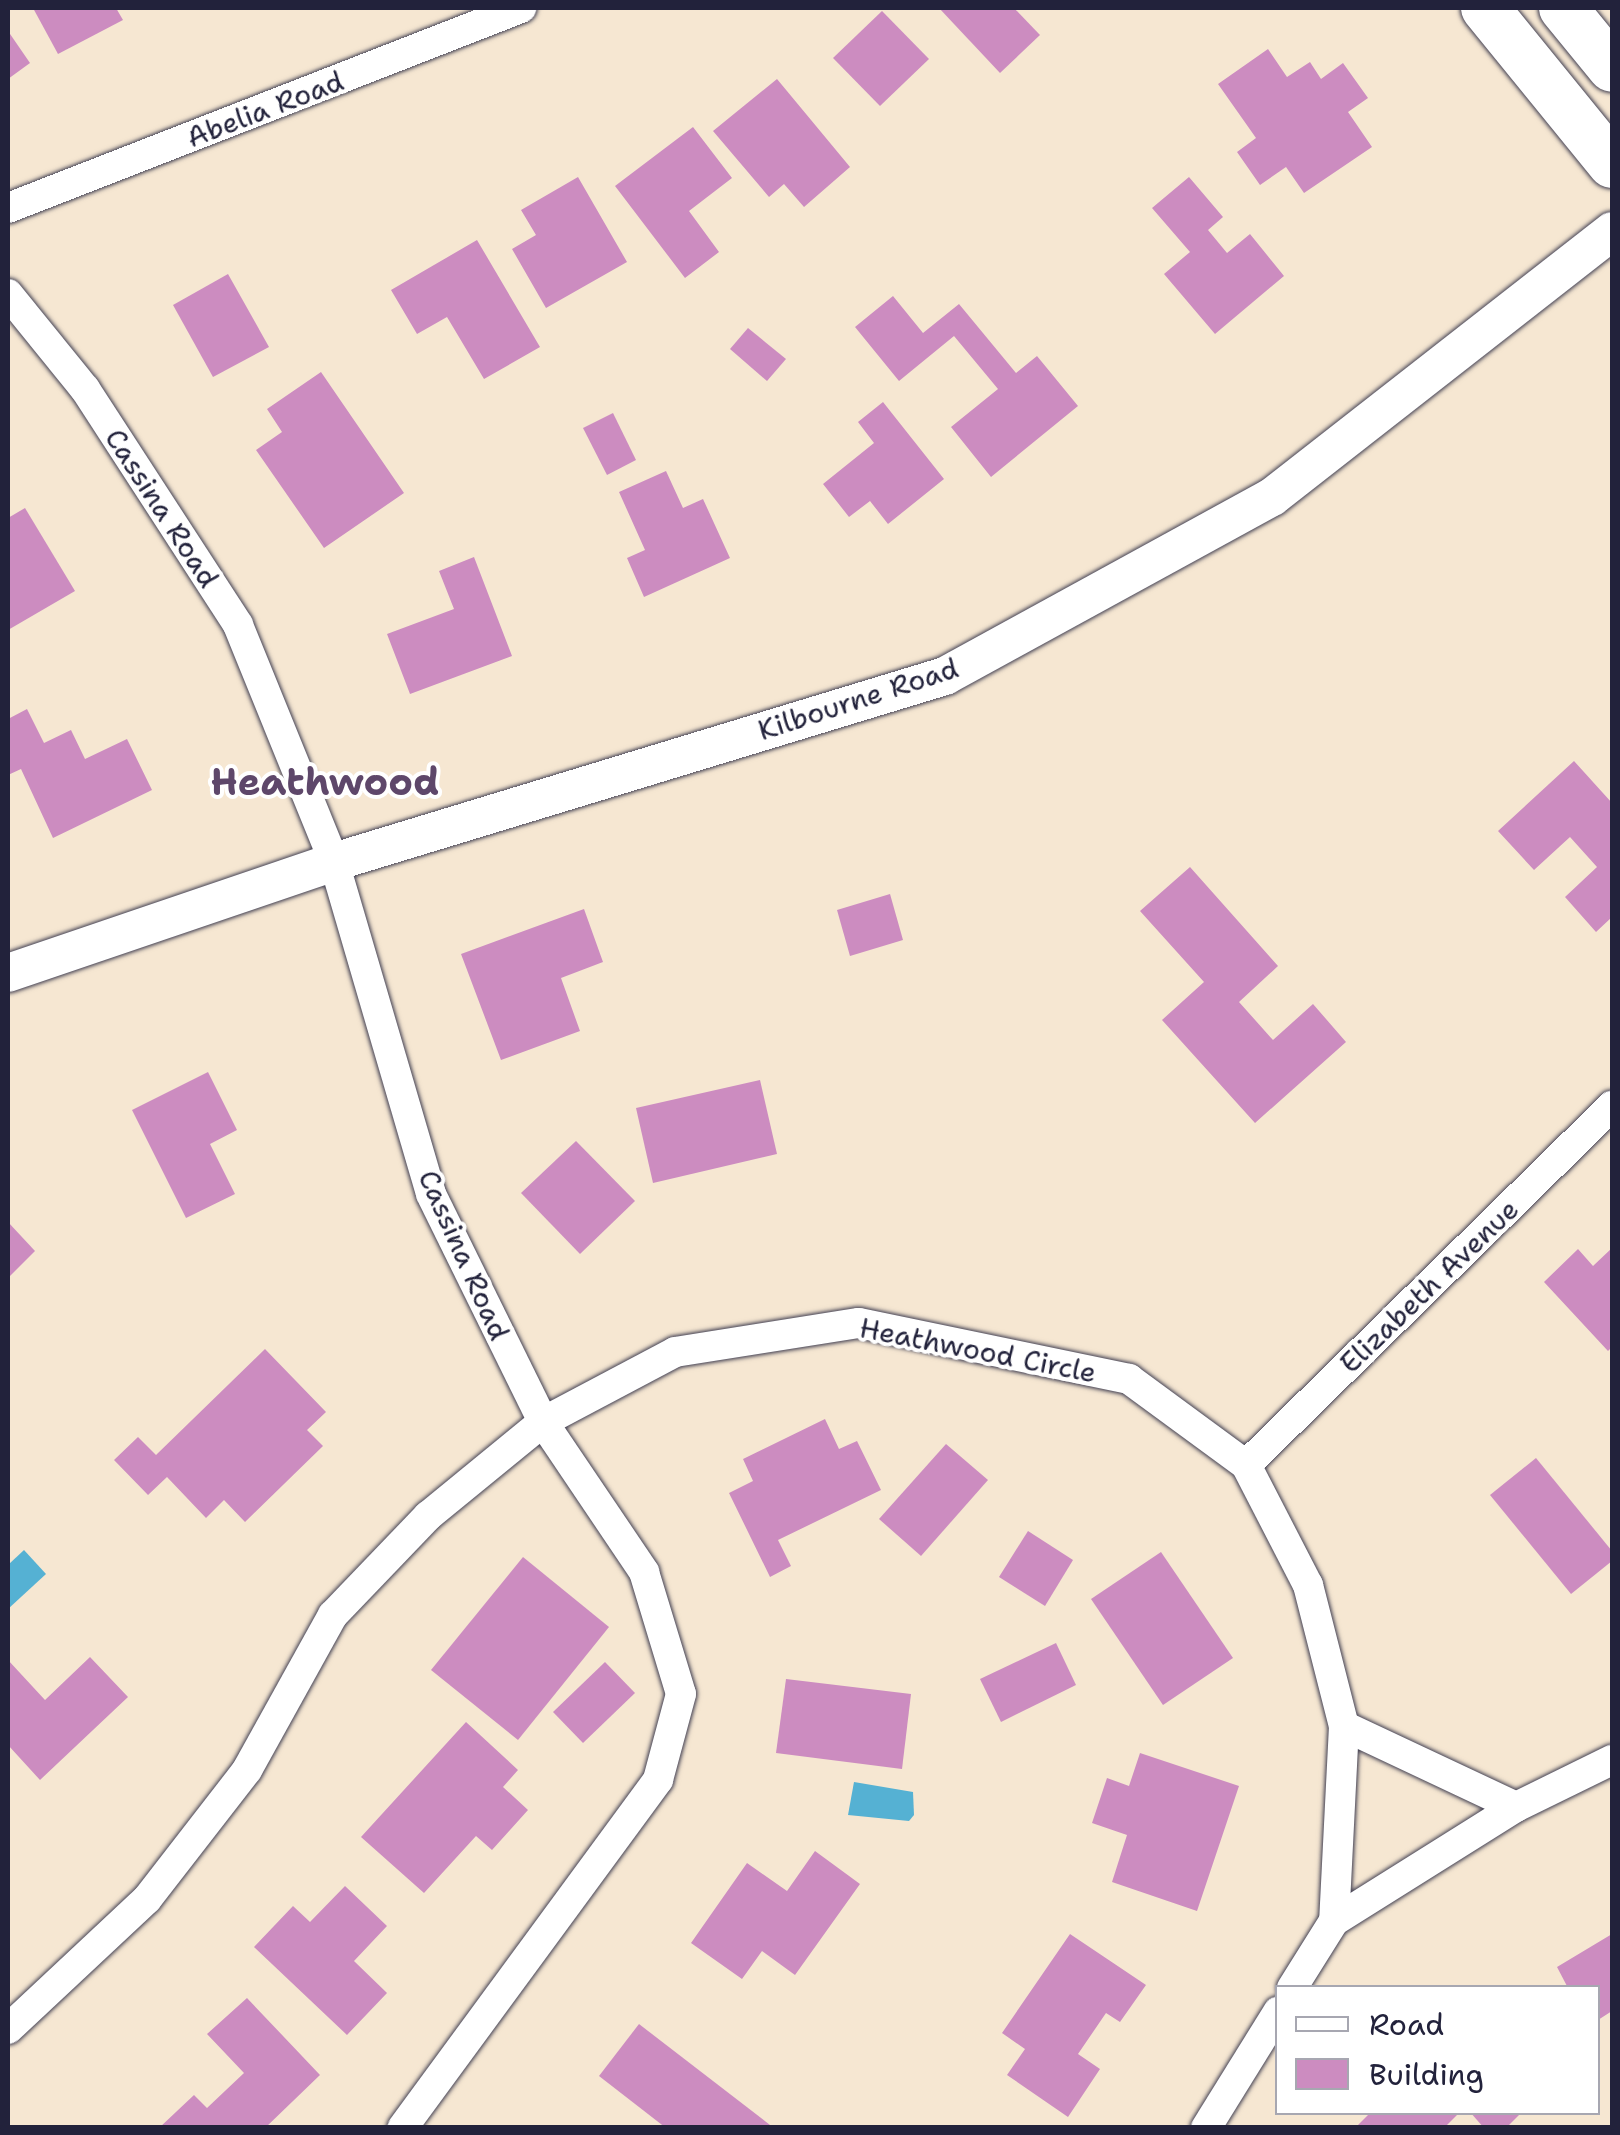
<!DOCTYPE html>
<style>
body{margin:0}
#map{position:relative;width:1620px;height:2135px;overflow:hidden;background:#f6e7d2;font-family:"Shantell Sans",sans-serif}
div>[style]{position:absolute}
.water>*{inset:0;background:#55b1d3}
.building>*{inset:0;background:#cc8cc0}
.roads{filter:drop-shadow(0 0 2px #424052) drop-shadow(0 0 2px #424052)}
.minor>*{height:30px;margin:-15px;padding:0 15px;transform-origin:15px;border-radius:15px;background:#fff}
.tertiary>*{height:38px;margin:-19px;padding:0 19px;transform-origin:19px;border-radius:19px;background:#fff}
.primary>*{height:48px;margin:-24px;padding:0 24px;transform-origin:24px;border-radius:24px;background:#fff}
span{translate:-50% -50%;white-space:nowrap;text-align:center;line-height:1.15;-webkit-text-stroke:8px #fff;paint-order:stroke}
.street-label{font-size:28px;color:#22223b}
.district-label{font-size:38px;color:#5e476a;font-weight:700}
.frame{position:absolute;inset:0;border:10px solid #22223b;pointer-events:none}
.legend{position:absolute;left:1275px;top:1985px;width:325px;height:130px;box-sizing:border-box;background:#fff;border:2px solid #a7a7b1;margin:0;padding:12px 18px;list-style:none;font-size:30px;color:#22223b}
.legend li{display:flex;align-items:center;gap:20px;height:50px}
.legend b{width:50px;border:2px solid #a7a7b1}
</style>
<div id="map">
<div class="water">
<i style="clip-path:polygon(24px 1550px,46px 1574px,8px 1609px,8px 1565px)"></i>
<i style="clip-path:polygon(854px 1782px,913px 1792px,914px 1815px,909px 1821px,848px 1815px)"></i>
</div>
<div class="building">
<i style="clip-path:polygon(33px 8px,116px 8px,123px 20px,58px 54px)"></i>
<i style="clip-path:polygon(939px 8px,1014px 8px,1040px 35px,1000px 73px)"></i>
<i style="clip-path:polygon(882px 11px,929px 59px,880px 106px,833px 58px)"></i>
<i style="clip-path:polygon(8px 31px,30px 63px,8px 79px)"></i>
<i style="clip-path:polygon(1268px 49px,1287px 77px,1310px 62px,1321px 79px,1343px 63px,1368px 98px,1348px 112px,1372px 147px,1304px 193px,1286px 167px,1260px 185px,1237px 152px,1256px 138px,1218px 84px)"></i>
<i style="clip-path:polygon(777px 79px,850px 167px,804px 207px,784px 184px,769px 197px,713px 131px)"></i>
<i style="clip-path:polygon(693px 127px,732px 178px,689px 211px,719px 252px,685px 278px,615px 186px)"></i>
<i style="clip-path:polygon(578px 177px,627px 262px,546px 308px,512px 249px,536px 235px,521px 210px)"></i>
<i style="clip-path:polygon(1189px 177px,1223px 217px,1208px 230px,1227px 253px,1250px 234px,1284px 276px,1215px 334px,1164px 274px,1190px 252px,1152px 208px)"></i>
<i style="clip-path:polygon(477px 240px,540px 347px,484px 379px,447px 317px,417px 334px,391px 290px)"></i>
<i style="clip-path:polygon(228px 274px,269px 347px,213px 377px,173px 305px)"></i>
<i style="clip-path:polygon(893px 296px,923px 333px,959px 304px,1016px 373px,1037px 356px,1078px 406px,991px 477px,951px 427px,998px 389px,954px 336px,899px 381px,855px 327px)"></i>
<i style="clip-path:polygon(748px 328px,786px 359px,767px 381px,730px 349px)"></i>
<i style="clip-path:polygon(321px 372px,404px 493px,324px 548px,256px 450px,282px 432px,267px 409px)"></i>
<i style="clip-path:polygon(883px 402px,944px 479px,888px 524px,870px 501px,849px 517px,823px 484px,874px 443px,858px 422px)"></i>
<i style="clip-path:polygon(613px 413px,636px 460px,607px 475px,583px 428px)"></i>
<i style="clip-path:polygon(666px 471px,683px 508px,703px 499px,730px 558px,644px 597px,627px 558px,645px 550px,619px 492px)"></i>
<i style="clip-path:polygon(25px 508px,75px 591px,8px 630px,8px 518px)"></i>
<i style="clip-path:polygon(474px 557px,512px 656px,410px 694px,387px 634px,454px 609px,439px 571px)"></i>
<i style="clip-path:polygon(27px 709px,44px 743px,71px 730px,85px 759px,127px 739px,152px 790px,53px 838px,21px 769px,8px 775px,8px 719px)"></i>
<i style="clip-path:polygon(1574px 761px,1612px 803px,1612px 917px,1596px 932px,1565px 897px,1597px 867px,1570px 837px,1534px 870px,1498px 831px)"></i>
<i style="clip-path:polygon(1190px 867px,1278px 966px,1239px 1002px,1273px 1040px,1313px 1004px,1346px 1042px,1255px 1123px,1162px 1020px,1204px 982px,1140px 911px)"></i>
<i style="clip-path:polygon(890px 894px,903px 940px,850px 956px,837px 910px)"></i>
<i style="clip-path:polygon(584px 909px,603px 962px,561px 978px,580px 1031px,501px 1060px,461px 954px)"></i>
<i style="clip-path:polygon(208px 1072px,237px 1130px,210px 1144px,235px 1194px,186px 1218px,132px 1110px)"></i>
<i style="clip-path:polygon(760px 1080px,777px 1154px,653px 1183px,636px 1108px)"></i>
<i style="clip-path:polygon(576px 1141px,635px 1201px,580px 1254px,521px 1193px)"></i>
<i style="clip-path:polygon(8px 1222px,35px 1251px,8px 1278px)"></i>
<i style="clip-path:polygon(1612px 1248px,1612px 1347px,1608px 1351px,1544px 1282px,1578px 1249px,1593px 1266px)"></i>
<i style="clip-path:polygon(265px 1349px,326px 1412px,307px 1430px,323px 1446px,245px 1522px,224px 1500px,206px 1518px,167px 1477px,148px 1495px,114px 1460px,138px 1437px,156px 1455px)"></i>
<i style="clip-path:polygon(825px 1419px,839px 1449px,857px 1441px,881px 1490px,778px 1540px,791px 1566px,770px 1577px,729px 1493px,753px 1481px,743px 1459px)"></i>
<i style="clip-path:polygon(946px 1444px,988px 1480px,921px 1556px,879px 1519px)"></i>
<i style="clip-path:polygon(1536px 1458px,1612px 1551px,1612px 1561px,1571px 1594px,1490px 1495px)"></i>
<i style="clip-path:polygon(1028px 1531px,1073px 1560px,1045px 1606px,999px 1577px)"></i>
<i style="clip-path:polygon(1161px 1552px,1233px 1658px,1163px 1705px,1091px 1599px)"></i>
<i style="clip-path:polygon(523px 1557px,609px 1627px,518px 1740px,431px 1670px)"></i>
<i style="clip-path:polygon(1056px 1643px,1076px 1685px,1001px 1722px,980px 1679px)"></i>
<i style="clip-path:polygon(90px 1657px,128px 1697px,40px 1780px,8px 1745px,8px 1660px,45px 1700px)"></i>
<i style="clip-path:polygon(605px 1662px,635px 1693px,583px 1743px,553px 1712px)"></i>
<i style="clip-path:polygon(786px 1679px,911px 1694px,902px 1769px,776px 1753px)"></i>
<i style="clip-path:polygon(466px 1722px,518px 1770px,503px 1787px,528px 1810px,492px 1850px,476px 1836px,424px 1893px,361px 1837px)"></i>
<i style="clip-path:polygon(1140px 1753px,1239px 1786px,1197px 1911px,1112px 1882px,1127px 1835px,1092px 1823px,1107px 1778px,1129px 1786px)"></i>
<i style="clip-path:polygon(815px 1851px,860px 1884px,795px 1975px,762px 1951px,742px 1979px,691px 1943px,747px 1863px,787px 1891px)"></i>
<i style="clip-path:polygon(345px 1886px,387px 1926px,354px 1961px,387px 1993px,347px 2035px,254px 1947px,293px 1906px,310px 1922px)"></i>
<i style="clip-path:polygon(1070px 1934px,1146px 1985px,1120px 2022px,1106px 2013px,1078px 2054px,1100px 2069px,1068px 2117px,1007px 2075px,1025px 2049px,1002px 2033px)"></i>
<i style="clip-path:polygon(1612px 1934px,1612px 2011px,1598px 2020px,1598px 1988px,1568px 1988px,1557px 1967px)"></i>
<i style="clip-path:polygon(247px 1998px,320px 2075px,265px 2128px,159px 2128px,194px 2095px,207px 2108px,244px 2073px,207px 2034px)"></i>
<i style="clip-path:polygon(639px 2024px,770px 2125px,768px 2128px,666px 2128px,599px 2076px)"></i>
<i style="clip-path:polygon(1371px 2112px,1460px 2112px,1444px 2128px,1355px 2128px)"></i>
<i style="clip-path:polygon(1470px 2112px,1522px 2112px,1506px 2128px,1484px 2128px)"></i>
</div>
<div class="roads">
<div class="minor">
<i style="left:8px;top:208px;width:551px;rotate:-21.3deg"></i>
<i style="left:8px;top:294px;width:122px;rotate:51deg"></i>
<i style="left:85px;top:389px;width:281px;rotate:57deg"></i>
<i style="left:238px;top:625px;width:256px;rotate:67.9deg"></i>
<i style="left:334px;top:862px;width:346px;rotate:73.7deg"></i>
<i style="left:431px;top:1194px;width:254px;rotate:63.8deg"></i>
<i style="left:543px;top:1422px;width:181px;rotate:56deg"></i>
<i style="left:644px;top:1572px;width:127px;rotate:73.1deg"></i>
<i style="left:681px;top:1694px;width:89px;rotate:105deg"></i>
<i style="left:658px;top:1780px;width:432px;rotate:126.3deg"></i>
<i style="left:1246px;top:1465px;width:513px;rotate:-44.45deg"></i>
<i style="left:1344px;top:1726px;width:190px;rotate:25.2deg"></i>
<i style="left:1334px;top:1921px;width:215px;rotate:-32.1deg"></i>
<i style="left:1516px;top:1807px;width:107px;rotate:-26.1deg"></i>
<i style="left:8px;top:2029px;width:190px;rotate:-43.1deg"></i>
<i style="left:147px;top:1899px;width:163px;rotate:-52.2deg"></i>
<i style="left:247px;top:1770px;width:177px;rotate:-61deg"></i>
<i style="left:333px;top:1615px;width:137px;rotate:-46.2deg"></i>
<i style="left:428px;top:1516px;width:149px;rotate:-39.3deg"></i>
<i style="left:543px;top:1422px;width:149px;rotate:-27.9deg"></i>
<i style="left:675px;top:1352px;width:186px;rotate:-9deg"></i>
<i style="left:859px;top:1323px;width:276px;rotate:11.7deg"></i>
<i style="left:1129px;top:1379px;width:145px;rotate:36.3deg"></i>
<i style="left:1246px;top:1465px;width:135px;rotate:62.7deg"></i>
<i style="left:1308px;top:1585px;width:146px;rotate:75.7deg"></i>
<i style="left:1344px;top:1726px;width:195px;rotate:92.9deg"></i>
<i style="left:1334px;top:1921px;width:79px;rotate:122.1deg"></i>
<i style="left:1206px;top:2128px;width:137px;rotate:-58.2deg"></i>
</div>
<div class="tertiary">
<i style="left:8px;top:973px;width:344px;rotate:-18.8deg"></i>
<i style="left:334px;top:862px;width:639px;rotate:-16.93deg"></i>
<i style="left:945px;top:676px;width:373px;rotate:-28.7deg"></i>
<i style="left:1272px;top:497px;width:432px;rotate:-38deg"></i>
</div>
<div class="primary">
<i style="left:1485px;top:8px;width:201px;rotate:50.9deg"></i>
<i style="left:1563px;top:8px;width:77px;rotate:50.8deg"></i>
</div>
</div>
<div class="street-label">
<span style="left:265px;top:109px;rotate:-21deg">Abelia Road</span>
<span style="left:162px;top:508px;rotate:57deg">Cassina Road</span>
<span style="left:858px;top:699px;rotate:-18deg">Kilbourne Road</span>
<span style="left:464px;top:1255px;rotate:66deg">Cassina Road</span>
<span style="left:1429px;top:1286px;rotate:-44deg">Elizabeth Avenue</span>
<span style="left:978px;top:1350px;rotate:11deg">Heathwood Circle</span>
</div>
<div class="district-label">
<span style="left:325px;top:782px">Heathwood</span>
</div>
<div class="frame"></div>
<ul class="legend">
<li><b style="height:12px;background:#fff"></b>Road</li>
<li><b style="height:28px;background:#cc8cc0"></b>Building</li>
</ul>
</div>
